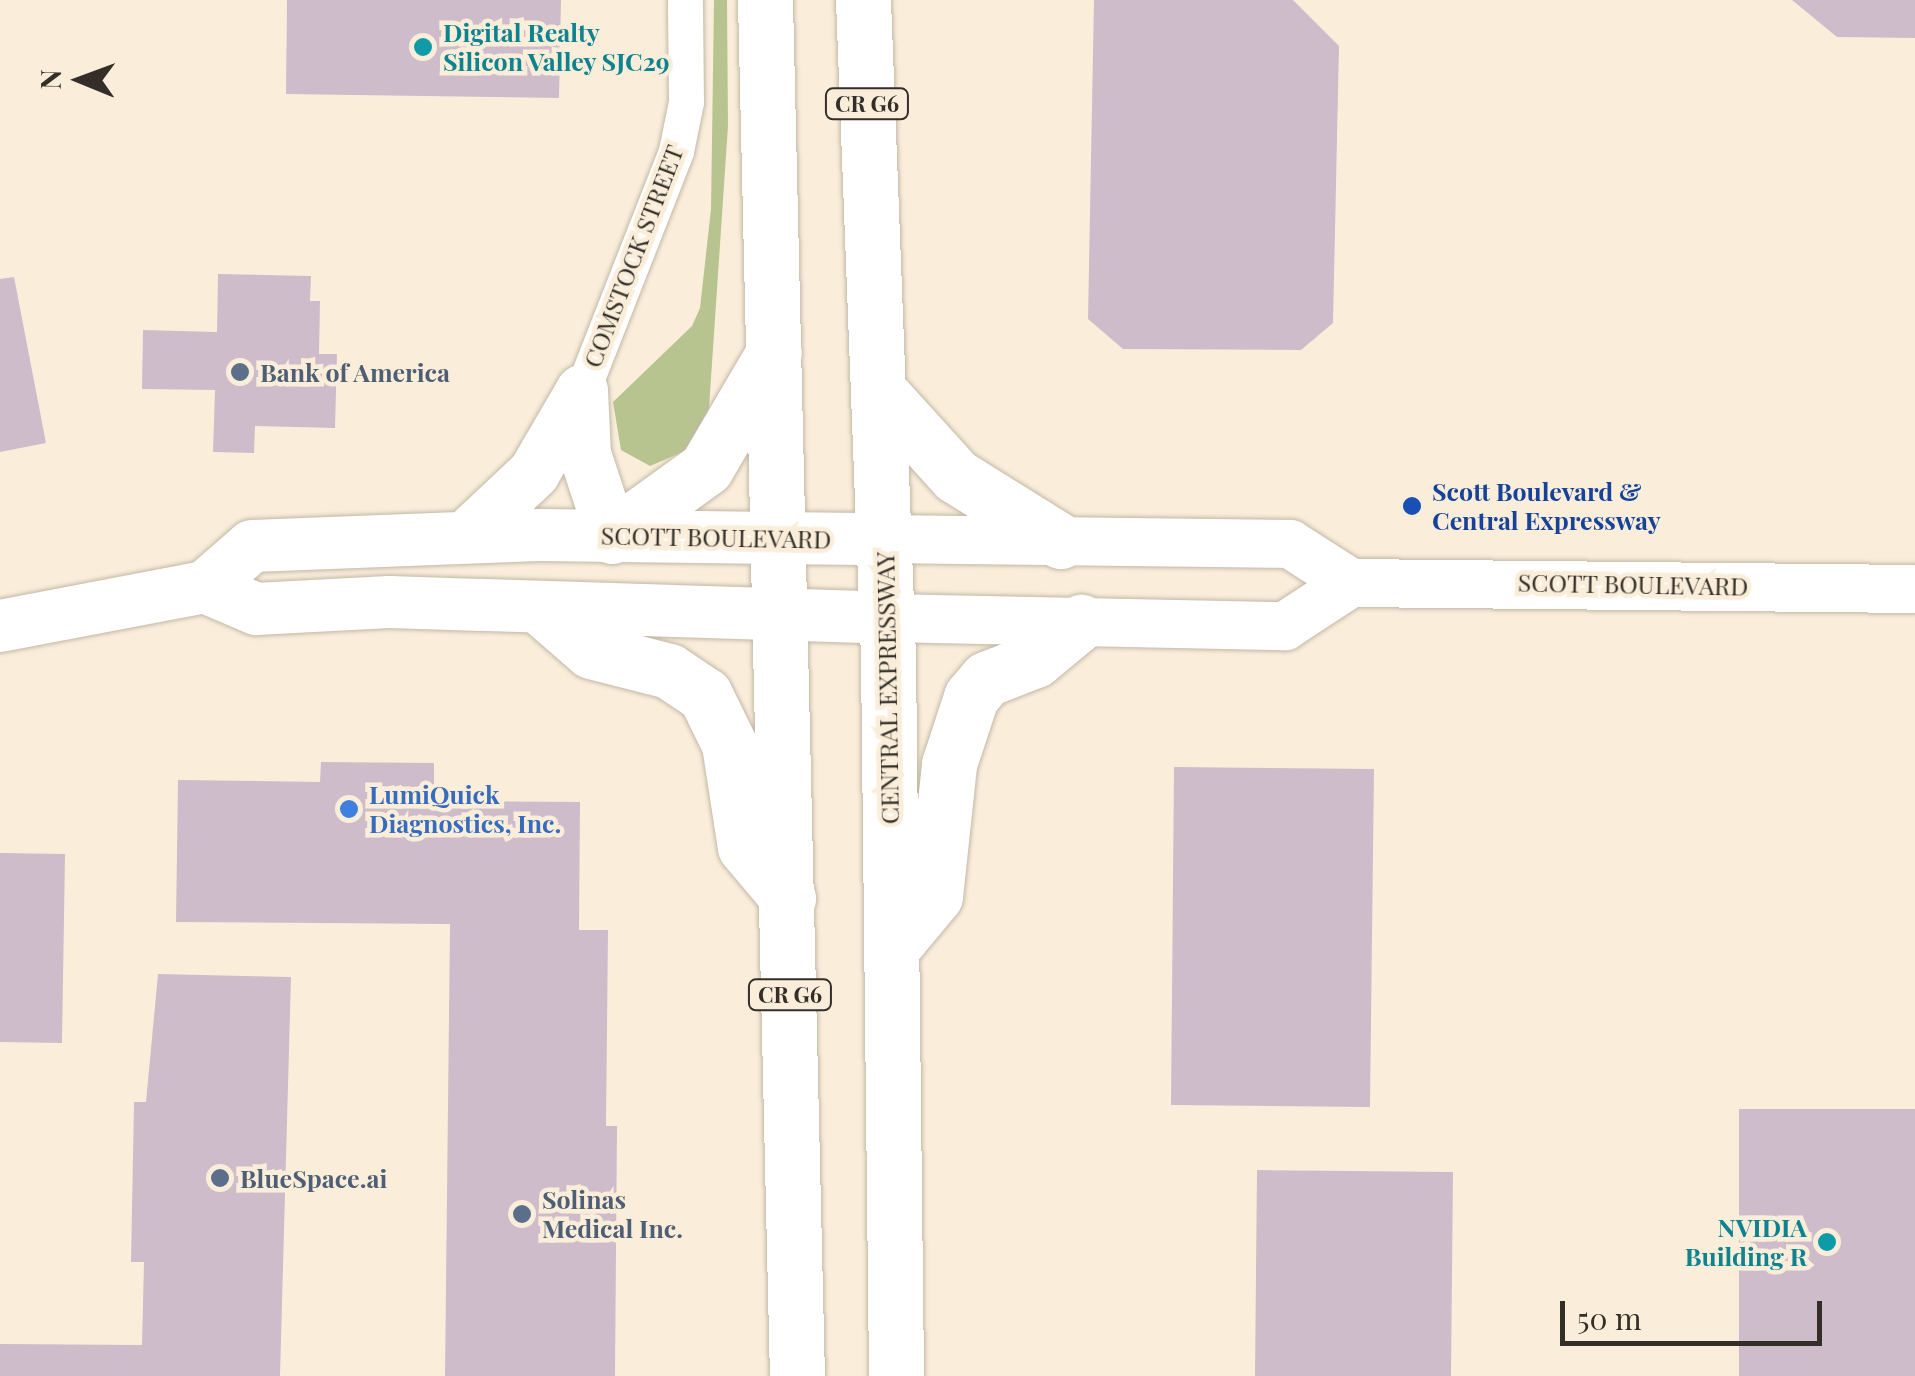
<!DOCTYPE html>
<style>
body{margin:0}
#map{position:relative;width:1915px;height:1376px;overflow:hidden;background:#faeedb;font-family:"Playfair Display",serif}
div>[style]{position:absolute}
.green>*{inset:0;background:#b7c490}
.building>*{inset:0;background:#cebcca}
.roads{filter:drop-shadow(0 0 2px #c3b7a6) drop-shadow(0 0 2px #c3b7a6)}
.street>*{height:35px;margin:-17.5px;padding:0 17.5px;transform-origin:17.5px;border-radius:17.5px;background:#fff}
.secondary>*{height:48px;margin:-24px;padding:0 24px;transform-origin:24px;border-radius:24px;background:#fff}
.primary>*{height:52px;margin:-26px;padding:0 26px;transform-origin:26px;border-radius:26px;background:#fff}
.highway>*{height:55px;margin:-27.5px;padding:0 27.5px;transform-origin:27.5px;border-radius:27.5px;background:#fff}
.dots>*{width:28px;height:28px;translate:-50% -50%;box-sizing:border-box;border:5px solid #faeedb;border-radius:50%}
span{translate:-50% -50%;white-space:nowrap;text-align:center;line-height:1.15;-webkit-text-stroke:9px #faeedb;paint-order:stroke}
.shield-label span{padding:2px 8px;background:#faeedb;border:2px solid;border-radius:8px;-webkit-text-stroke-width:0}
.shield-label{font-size:22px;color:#332f28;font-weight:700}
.culture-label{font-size:25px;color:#0d838f;font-weight:700}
.left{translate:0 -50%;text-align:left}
.right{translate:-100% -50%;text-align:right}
.street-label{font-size:25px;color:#332f28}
.service-label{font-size:25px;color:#4e5e75;font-weight:700}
.transit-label{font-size:25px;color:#164399;font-weight:700}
.shop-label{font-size:25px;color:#366cbe;font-weight:700}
.north{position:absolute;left:30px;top:30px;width:100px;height:100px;-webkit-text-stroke:8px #faeedb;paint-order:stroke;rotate:271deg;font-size:28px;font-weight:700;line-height:40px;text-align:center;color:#332f28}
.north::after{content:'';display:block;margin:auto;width:35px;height:45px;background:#332f28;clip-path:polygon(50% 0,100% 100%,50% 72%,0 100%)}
.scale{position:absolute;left:1560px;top:1301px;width:262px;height:45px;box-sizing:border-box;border:5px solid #332f28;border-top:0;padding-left:12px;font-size:30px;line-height:35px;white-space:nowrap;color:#332f28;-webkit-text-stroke:8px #faeedb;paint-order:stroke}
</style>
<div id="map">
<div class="green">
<i style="clip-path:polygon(714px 0,727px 0,728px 126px,709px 408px,706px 427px,685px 451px,650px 466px,621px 450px,613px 402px,692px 326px,700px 308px,711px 209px)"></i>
</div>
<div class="building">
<i style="clip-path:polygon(287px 0,561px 0,559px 98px,286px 94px)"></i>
<i style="clip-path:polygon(1094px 0,1293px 0,1339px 46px,1333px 323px,1301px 350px,1123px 349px,1088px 319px)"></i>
<i style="clip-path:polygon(1792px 0,1915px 0,1915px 38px,1837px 37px)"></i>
<i style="clip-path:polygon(218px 274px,311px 276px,310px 301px,320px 301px,319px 354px,337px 354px,335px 428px,255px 426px,254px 453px,213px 452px,215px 390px,142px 389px,143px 330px,217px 332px)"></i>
<i style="clip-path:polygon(14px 277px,46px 443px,0 452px,0 279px)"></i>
<i style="clip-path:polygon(321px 762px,434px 763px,434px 801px,580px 802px,579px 930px,608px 930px,606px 1126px,617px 1126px,615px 1376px,445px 1376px,450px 924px,176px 922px,178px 780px,320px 782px)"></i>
<i style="clip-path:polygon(1174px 767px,1374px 769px,1370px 1107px,1171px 1105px)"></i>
<i style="clip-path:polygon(0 853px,65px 854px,62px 1043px,0 1042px)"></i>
<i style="clip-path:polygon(158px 974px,291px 977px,280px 1376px,0 1376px,0 1344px,142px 1345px,144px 1262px,131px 1262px,134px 1102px,146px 1102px)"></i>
<i style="clip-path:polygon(1739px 1109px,1915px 1109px,1915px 1376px,1739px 1376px)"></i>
<i style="clip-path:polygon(1257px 1170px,1453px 1172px,1451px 1376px,1255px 1376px)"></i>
</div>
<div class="roads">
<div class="street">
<i style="left:582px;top:391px;width:258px;rotate:-68.6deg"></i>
<i style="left:676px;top:151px;width:50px;rotate:-78.5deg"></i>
<i style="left:686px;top:102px;width:102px;rotate:-90.6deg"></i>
</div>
<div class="secondary">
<i style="left:884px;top:539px;width:406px;rotate:0.7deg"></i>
<i style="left:1290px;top:544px;width:72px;rotate:32.6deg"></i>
<i style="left:1351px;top:583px;width:564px;rotate:0.61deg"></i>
<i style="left:887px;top:618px;width:398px;rotate:1.2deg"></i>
<i style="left:1285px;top:626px;width:79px;rotate:-33.1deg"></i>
</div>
<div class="primary">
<i style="left:582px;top:391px;width:63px;rotate:87.3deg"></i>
<i style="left:585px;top:454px;width:86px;rotate:71.8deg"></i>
<i style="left:467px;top:536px;width:92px;rotate:-43.2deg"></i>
<i style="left:534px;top:473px;width:95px;rotate:-59.7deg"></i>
<i style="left:205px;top:587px;width:56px;rotate:23.3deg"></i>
<i style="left:256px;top:609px;width:133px;rotate:-3deg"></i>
<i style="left:389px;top:602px;width:498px;rotate:1.8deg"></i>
<i style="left:0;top:626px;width:209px;rotate:-10.8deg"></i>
<i style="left:205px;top:587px;width:62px;rotate:-41.1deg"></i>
<i style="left:252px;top:546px;width:286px;rotate:-2.2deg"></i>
<i style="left:538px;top:535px;width:346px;rotate:0.7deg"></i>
</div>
<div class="highway">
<i style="left:765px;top:0;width:1376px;rotate:88.67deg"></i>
<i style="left:863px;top:0;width:657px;rotate:87.82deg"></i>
<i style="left:888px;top:657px;width:719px;rotate:89.36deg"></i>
<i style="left:878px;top:390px;width:116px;rotate:47.8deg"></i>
<i style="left:956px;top:476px;width:123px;rotate:32deg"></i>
<i style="left:612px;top:536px;width:116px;rotate:-35.9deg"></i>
<i style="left:706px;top:468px;width:134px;rotate:-59.6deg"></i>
<i style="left:545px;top:611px;width:61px;rotate:41deg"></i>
<i style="left:591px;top:651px;width:81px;rotate:14.4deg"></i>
<i style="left:669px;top:671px;width:43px;rotate:33.7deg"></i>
<i style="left:705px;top:695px;width:55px;rotate:63.9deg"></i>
<i style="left:729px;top:744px;width:104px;rotate:81.2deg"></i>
<i style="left:745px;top:847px;width:67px;rotate:49.9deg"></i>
<i style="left:891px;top:949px;width:69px;rotate:-50.3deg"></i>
<i style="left:935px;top:896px;width:133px;rotate:-83.9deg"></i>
<i style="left:949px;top:764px;width:71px;rotate:-71.8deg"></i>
<i style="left:971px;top:697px;width:23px;rotate:-50deg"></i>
<i style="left:986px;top:679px;width:53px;rotate:-21.2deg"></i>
<i style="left:1035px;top:660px;width:60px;rotate:-39.6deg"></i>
</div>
</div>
<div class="dots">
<i style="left:423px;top:47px;background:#0f9aa8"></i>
<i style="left:240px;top:372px;background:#5c6f8a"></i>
<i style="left:1412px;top:506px;background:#1a4fb4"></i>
<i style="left:349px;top:809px;background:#3f7fe0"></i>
<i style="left:220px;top:1178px;background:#5c6f8a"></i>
<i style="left:522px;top:1214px;background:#5c6f8a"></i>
<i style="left:1827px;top:1242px;background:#0f9aa8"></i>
</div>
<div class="shield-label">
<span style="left:867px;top:104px">CR G6</span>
<span style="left:790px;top:995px">CR G6</span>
</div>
<div class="culture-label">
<span class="left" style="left:443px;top:47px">Digital Realty<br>Silicon Valley SJC29</span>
<span class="right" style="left:1807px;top:1242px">NVIDIA<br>Building R</span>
</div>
<div class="street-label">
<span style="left:633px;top:256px;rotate:-69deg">COMSTOCK STREET</span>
<span style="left:716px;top:537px;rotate:1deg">SCOTT BOULEVARD</span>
<span style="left:1633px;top:584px;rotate:1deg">SCOTT BOULEVARD</span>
<span style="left:887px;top:688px;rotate:-91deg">CENTRAL EXPRESSWAY</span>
</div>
<div class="service-label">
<span class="left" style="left:260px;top:372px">Bank of America</span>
<span class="left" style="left:240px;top:1178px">BlueSpace.ai</span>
<span class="left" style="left:542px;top:1214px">Solinas<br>Medical Inc.</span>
</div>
<div class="transit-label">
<span class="left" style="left:1432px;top:506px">Scott Boulevard &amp;<br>Central Expressway</span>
</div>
<div class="shop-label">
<span class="left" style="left:369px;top:809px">LumiQuick<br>Diagnostics, Inc.</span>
</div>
<div class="north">N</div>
<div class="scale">50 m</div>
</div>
